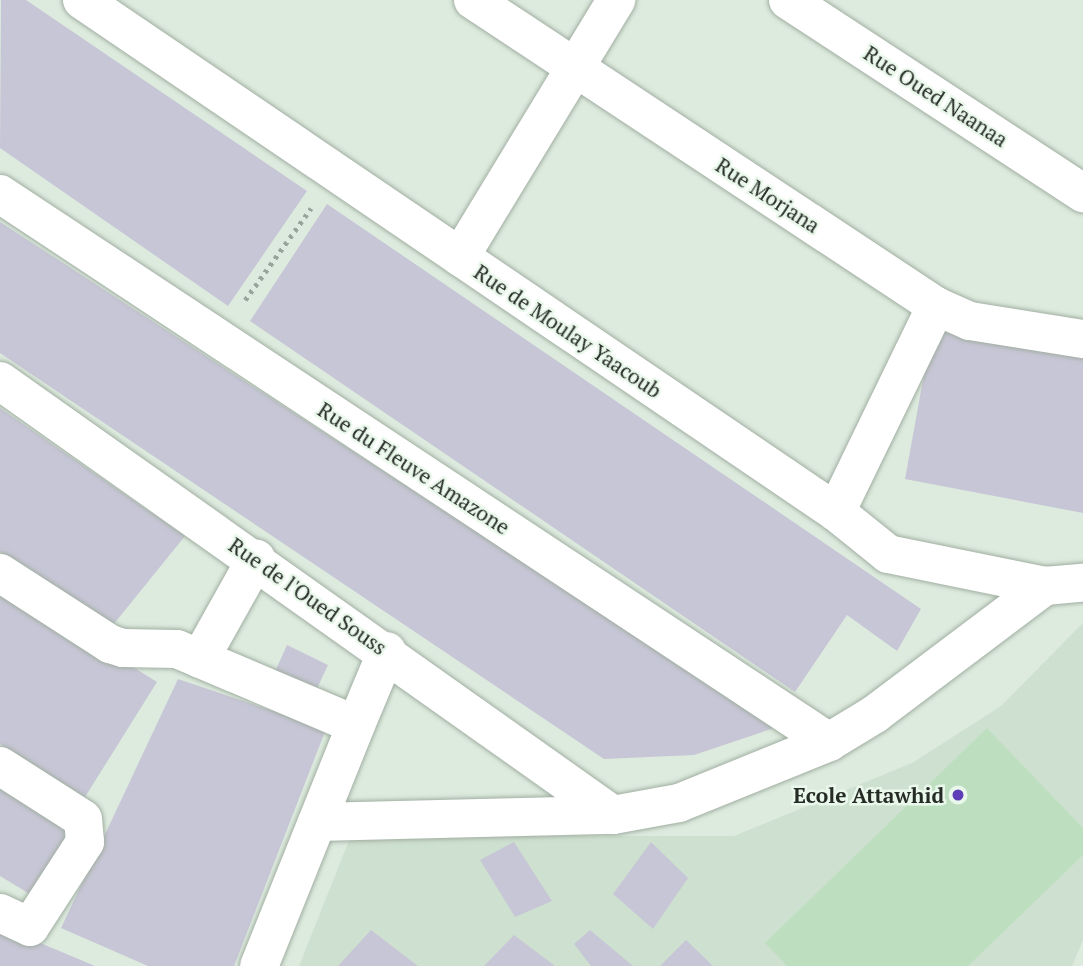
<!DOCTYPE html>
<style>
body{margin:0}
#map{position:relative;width:1083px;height:966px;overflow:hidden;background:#ddebde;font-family:"PT Serif",serif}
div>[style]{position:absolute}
.built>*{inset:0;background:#cee0cf}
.green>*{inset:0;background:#bddfc0}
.building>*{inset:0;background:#c7c6d6}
.path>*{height:4.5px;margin-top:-2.25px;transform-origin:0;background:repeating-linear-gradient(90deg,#99a49a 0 3.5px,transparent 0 8.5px)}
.roads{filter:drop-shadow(0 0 2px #a1aea2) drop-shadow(0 0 2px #a1aea2)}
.minor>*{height:38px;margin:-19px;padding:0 19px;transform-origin:19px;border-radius:19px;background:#fff}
.dots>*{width:19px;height:19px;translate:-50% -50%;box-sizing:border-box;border:4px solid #eaf8eb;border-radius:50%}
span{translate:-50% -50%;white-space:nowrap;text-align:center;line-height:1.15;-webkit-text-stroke:5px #eaf8eb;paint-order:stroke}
.street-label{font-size:21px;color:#262b26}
.poi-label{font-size:21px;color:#262b26;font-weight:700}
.right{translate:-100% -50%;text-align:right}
</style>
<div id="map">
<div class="built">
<i style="clip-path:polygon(1083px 623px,1083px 940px,1072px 966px,299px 966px,354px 828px,436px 836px,734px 836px,912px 763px,1001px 706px)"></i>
</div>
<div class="green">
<i style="clip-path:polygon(987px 728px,1083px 828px,1083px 855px,968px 966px,787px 966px,765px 943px)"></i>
</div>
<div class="building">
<i style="clip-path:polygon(1px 0,26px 0,307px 191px,228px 306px,0 148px)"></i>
<i style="clip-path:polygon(327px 204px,921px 609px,897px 651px,847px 615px,795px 692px,250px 321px)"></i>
<i style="clip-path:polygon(0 222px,777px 727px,694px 755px,604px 759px,0 353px)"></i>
<i style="clip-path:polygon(932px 330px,1083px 358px,1083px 513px,905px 479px)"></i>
<i style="clip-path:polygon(0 408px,185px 536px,113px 625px,0 552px)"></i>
<i style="clip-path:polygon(0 584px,157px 682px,85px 797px,0 744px)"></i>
<i style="clip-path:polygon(287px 645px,328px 665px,314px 695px,273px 676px)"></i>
<i style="clip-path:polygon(178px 679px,326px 729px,234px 966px,148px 966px,61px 928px)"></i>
<i style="clip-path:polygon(0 785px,72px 830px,33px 896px,0 876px)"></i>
<i style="clip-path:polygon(514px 842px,552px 901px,515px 917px,480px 860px)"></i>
<i style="clip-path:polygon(651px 842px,688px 878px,653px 929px,613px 894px)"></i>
<i style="clip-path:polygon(0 926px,95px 966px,0 966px)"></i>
<i style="clip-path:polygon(371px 930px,418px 966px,338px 966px)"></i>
<i style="clip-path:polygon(590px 930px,633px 966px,591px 966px,574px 944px)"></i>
<i style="clip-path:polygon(514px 935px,555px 966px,484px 966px)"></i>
<i style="clip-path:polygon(686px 940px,713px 966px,660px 966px)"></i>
</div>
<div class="path">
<i style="left:245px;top:300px;width:113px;rotate:-54.3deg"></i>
</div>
<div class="roads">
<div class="minor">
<i style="left:82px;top:0;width:911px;rotate:34.18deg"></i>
<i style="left:836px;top:512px;width:67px;rotate:38.9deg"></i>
<i style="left:888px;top:554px;width:160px;rotate:11.5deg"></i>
<i style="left:1045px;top:586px;width:38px;rotate:-5deg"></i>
<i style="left:473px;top:0;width:555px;rotate:33.46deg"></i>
<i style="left:936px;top:306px;width:37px;rotate:24deg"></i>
<i style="left:970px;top:321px;width:114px;rotate:9.1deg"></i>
<i style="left:788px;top:0;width:353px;rotate:33.2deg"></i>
<i style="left:0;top:194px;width:994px;rotate:33.47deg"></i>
<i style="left:460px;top:257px;width:301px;rotate:-58.7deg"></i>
<i style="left:0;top:381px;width:751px;rotate:35.3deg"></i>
<i style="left:836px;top:512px;width:229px;rotate:-64.1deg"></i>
<i style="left:0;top:573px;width:131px;rotate:32.8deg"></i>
<i style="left:110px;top:644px;width:14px;rotate:17deg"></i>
<i style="left:123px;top:648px;width:54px;rotate:1.1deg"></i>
<i style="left:177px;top:649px;width:194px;rotate:23deg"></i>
<i style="left:356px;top:725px;width:260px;rotate:111.9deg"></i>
<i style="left:200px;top:659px;width:115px;rotate:-60.8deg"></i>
<i style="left:356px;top:725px;width:80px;rotate:-67.3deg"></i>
<i style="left:0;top:766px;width:98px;rotate:32.6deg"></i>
<i style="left:83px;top:819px;width:23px;rotate:85deg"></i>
<i style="left:85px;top:842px;width:101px;rotate:122.9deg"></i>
<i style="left:30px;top:927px;width:33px;rotate:-155deg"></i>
<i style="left:317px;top:822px;width:296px;rotate:-1.4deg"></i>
<i style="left:613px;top:815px;width:67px;rotate:-10.3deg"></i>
<i style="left:679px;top:803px;width:162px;rotate:-22.1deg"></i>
<i style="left:829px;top:742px;width:54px;rotate:-31.3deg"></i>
<i style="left:875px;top:714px;width:213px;rotate:-37deg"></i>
</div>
</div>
<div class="dots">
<i style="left:958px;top:795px;background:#5e3eb6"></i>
</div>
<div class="street-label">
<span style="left:936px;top:96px;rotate:33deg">Rue Oued Naanaa</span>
<span style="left:768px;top:195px;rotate:33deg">Rue Morjana</span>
<span style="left:568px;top:331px;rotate:34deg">Rue de Moulay Yaacoub</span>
<span style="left:414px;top:468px;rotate:33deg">Rue du Fleuve Amazone</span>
<span style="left:308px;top:596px;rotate:35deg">Rue de l'Oued Souss</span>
</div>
<div class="poi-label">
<span class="right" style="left:944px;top:795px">Ecole Attawhid</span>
</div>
</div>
